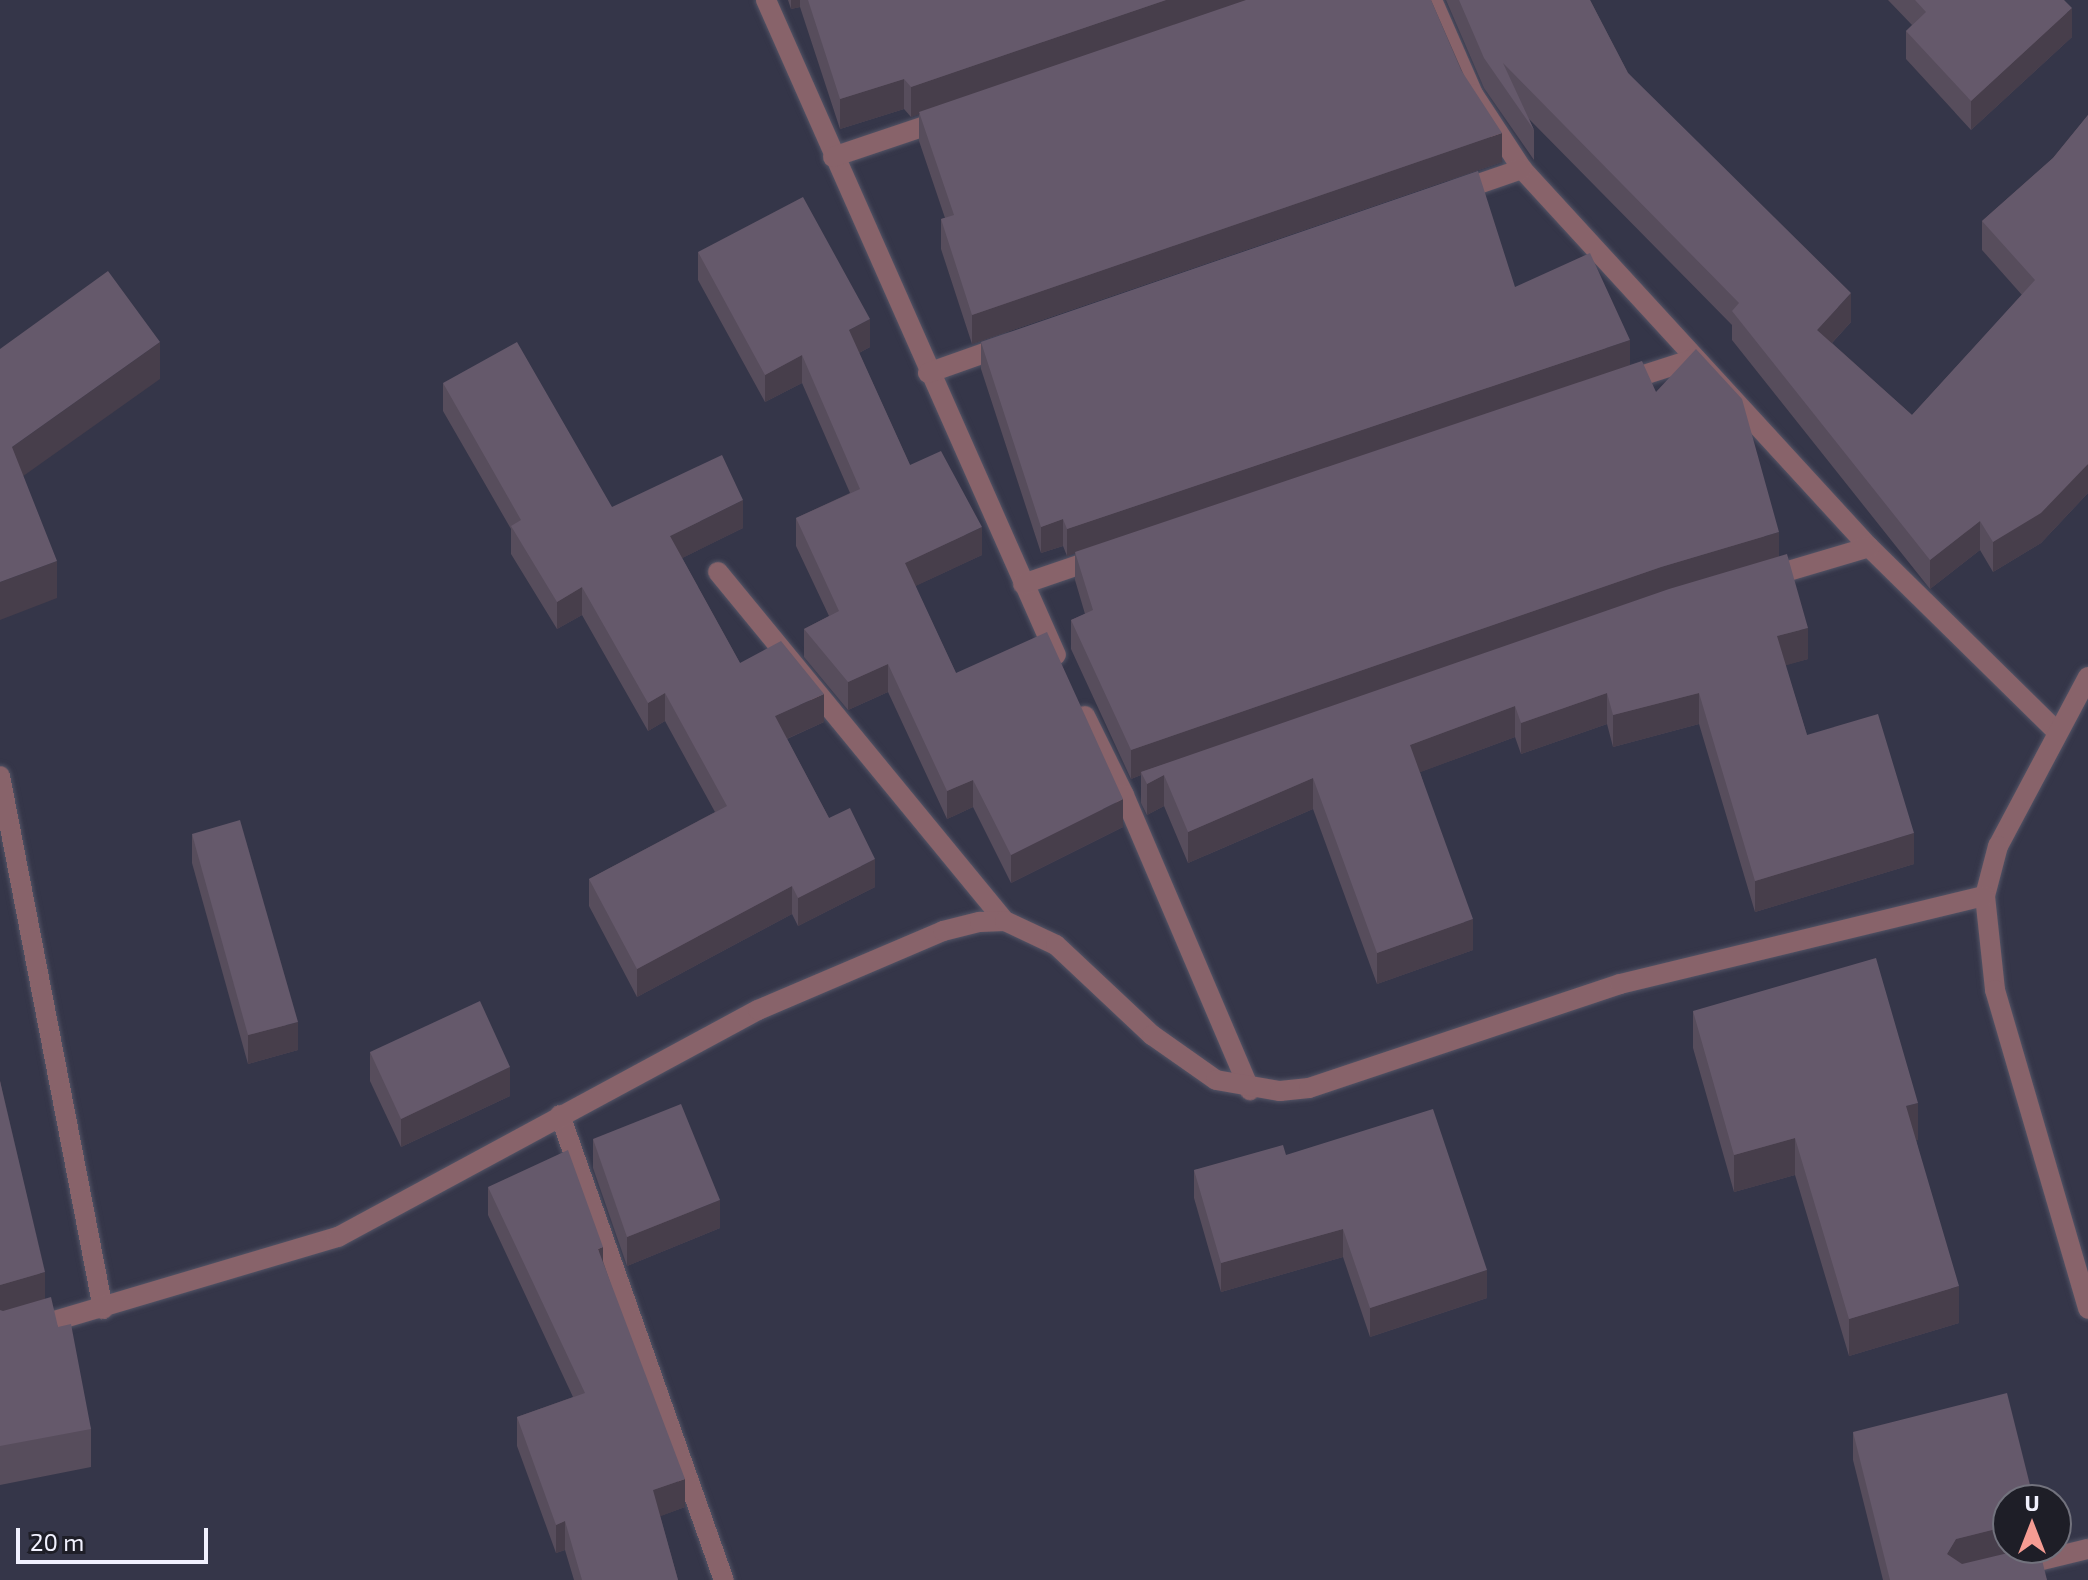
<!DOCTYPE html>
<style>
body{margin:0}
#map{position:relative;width:2088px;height:1580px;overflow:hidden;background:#353649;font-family:"Exo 2",sans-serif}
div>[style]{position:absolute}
.roads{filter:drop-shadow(0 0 2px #535466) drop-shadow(0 0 2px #535466)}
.minor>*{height:20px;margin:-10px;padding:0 10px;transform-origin:10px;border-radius:10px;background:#88636a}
.wall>*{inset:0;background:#574d5c}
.shaded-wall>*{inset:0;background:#473e4b}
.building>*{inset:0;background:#65596b}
span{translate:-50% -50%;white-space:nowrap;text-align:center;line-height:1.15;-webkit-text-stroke:6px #1e1e27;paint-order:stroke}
.north{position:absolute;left:1992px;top:1484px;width:80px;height:80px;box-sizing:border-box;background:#1e1e27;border:2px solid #72727d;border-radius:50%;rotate:0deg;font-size:22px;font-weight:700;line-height:32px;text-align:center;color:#f1f1fe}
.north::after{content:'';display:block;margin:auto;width:28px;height:36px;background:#f59c93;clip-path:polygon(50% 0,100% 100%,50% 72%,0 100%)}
.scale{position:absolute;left:16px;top:1528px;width:192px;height:36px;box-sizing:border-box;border:4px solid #f1f1fe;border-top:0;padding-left:10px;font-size:24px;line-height:28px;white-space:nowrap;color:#f1f1fe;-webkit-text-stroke:6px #1e1e27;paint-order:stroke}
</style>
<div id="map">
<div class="roads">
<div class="minor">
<i style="left:766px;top:0;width:716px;rotate:66.12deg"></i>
<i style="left:1432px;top:0;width:103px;rotate:66.4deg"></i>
<i style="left:1473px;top:94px;width:90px;rotate:56.8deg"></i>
<i style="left:1522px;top:169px;width:513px;rotate:47.45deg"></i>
<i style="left:1869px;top:547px;width:262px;rotate:44.5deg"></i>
<i style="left:833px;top:157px;width:116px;rotate:-18.6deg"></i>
<i style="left:1458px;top:191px;width:68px;rotate:-19deg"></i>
<i style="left:928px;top:373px;width:84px;rotate:-19.5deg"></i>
<i style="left:1622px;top:382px;width:75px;rotate:-17.9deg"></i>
<i style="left:718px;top:572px;width:452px;rotate:50.6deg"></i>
<i style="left:1768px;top:577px;width:105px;rotate:-16.5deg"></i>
<i style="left:1023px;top:584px;width:80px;rotate:-18.9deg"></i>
<i style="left:2088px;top:677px;width:191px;rotate:118deg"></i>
<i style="left:1998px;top:846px;width:52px;rotate:104.6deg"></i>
<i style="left:1985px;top:896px;width:95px;rotate:83.9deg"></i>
<i style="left:1995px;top:990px;width:332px;rotate:73.7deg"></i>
<i style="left:1085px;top:716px;width:88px;rotate:63.7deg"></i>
<i style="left:1124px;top:795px;width:321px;rotate:66.9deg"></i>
<i style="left:0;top:776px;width:543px;rotate:79.06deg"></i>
<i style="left:560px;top:1115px;width:493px;rotate:70.6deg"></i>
<i style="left:0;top:1337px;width:352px;rotate:-16.5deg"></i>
<i style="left:338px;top:1237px;width:477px;rotate:-28.4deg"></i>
<i style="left:758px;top:1010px;width:201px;rotate:-23.1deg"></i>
<i style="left:943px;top:931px;width:38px;rotate:-14deg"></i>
<i style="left:980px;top:922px;width:25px;rotate:-2deg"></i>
<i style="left:1005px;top:921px;width:56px;rotate:25.2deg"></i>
<i style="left:1056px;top:945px;width:132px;rotate:43.2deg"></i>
<i style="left:1152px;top:1035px;width:78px;rotate:35.1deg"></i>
<i style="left:1216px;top:1080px;width:65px;rotate:9.8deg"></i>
<i style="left:1280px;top:1091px;width:29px;rotate:-6deg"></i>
<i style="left:1309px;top:1088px;width:328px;rotate:-18.5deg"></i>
<i style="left:1620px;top:984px;width:375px;rotate:-13.6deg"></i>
<i style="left:2018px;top:1566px;width:72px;rotate:-13.7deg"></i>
</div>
</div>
<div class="wall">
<i style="clip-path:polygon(788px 0,1431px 0,1502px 162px,972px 344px,941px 249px,941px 219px,945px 218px,919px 141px,919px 114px,911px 117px,904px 109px,840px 129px,800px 7px,791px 9px)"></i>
<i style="clip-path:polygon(1446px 0,1590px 0,1628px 73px,1851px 322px,1832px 343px,1912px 415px,2022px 295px,1982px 250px,1982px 221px,2053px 158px,2088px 115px,2088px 493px,2041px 543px,1993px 572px,1980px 550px,1930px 589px,1732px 340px,1732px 325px,1529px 119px,1534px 130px,1534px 160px,1484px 88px)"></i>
<i style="clip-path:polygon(1888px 0,2064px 0,2072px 37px,1971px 130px,1906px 59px,1906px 31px,1912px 25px)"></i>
<i style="clip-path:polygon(698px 252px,870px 347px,859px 353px,910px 465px,982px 555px,915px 586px,956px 673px,1123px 827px,1011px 883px,973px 807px,947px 819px,888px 692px,848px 710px,804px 657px,804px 629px,829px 616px,796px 546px,796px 518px,850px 493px,802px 383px,765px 402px,698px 280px)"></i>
<i style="clip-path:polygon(1515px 287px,1630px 365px,1656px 392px,1779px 556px,1808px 659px,1785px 665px,1807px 735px,1914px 864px,1755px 912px,1699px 724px,1613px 747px,1607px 724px,1521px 754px,1515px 737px,1420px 772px,1473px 950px,1377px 984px,1313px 809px,1188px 863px,1164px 806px,1147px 815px,1141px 803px,1141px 775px,1131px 779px,1071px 649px,1071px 620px,1085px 614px,1075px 580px,1075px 553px,1067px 556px,1063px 546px,1041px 553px,981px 369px,981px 342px)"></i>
<i style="clip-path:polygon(443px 383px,612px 507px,743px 528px,682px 558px,740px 663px,824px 722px,787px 739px,829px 818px,875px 887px,798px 926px,792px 914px,637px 997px,589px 906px,589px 879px,715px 812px,665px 721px,648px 731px,582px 615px,557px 629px,511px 554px,511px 529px,443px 411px)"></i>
<i style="clip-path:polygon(192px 834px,298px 1050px,248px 1064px,192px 863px)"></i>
<i style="clip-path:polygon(1693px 1011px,1918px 1140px,1916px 1140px,1959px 1323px,1849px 1356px,1795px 1175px,1734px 1192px,1693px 1048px)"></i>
<i style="clip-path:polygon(370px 1052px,510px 1096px,401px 1147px,370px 1081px)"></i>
<i style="clip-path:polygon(0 1081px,45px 1299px,58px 1327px,91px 1429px,91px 1467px,0 1485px)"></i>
<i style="clip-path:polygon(593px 1139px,720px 1228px,627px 1266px,593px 1168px)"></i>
<i style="clip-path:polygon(1286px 1155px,1487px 1298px,1370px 1337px,1343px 1257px,1221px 1292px,1194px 1198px,1194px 1170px)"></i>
<i style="clip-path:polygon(488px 1187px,603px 1261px,685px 1507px,660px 1516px,678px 1580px,574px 1580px,565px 1550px,556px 1553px,517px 1446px,517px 1417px,573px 1397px,488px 1215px)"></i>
<i style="clip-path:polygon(1853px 1432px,2030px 1500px,2008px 1500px,2047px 1580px,1883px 1580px,1853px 1460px)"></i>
</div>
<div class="shaded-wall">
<i style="clip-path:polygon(791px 0,800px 0,800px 7px,791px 9px)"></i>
<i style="clip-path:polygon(1166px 0,1252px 0,911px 117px,911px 87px)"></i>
<i style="clip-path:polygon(2072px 8px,2072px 37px,1971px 130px,1971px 101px)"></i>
<i style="clip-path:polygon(904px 79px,904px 109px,840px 129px,840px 99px)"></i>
<i style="clip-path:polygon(1502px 133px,1502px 162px,972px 344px,972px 315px)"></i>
<i style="clip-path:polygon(1851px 293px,1851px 322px,1817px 359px,1817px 330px)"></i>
<i style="clip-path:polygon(870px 319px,870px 347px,849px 358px,849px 330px)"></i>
<i style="clip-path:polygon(1630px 340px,1630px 366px,1067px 556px,1067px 529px)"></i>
<i style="clip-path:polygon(160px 342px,160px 379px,12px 484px,12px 447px)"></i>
<i style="clip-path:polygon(802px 355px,802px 383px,765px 402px,765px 375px)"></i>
<i style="clip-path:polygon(2088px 464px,2088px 493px,2041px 543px,1993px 572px,1993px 542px)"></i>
<i style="clip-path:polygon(743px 500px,743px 528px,670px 564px,670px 536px)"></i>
<i style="clip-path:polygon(1063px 519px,1063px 546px,1041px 553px,1041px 527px)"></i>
<i style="clip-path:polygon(1980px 521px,1980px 550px,1930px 589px,1930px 560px)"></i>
<i style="clip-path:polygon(982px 527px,982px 555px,905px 591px,905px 563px)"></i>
<i style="clip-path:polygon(1779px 532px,1779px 560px,1141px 772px,1141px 775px,1131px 779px,1131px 750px,1661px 567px)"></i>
<i style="clip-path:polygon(57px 561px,57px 598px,0 620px,0 582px)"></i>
<i style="clip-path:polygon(582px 587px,582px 615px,557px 629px,557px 602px)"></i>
<i style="clip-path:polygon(1808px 628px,1808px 659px,1777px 668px,1777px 636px)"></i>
<i style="clip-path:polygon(888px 664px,888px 692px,848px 710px,848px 682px)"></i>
<i style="clip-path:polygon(665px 693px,665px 721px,648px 731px,648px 703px)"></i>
<i style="clip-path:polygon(1607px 693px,1607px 724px,1521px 754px,1521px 723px)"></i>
<i style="clip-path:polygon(1699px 693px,1699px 724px,1613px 747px,1613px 715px)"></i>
<i style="clip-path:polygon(824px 694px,824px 722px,775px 744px,775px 716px)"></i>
<i style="clip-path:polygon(1515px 706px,1515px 737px,1410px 776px,1410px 745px)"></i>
<i style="clip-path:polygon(1164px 775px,1164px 806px,1147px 815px,1147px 784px)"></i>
<i style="clip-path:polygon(1313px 778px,1313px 809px,1188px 863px,1188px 832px)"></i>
<i style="clip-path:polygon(973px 780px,973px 807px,947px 819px,947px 791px)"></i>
<i style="clip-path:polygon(1123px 799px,1123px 827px,1011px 883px,1011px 855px)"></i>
<i style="clip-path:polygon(1914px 833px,1914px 864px,1755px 912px,1755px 881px)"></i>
<i style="clip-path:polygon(875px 859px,875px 887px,798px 926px,798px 898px)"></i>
<i style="clip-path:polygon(792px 886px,792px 914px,637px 997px,637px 969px)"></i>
<i style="clip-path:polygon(1473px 919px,1473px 950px,1377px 984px,1377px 953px)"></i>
<i style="clip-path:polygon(298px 1022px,298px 1050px,248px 1064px,248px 1035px)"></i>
<i style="clip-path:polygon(510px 1067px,510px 1096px,401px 1147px,401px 1119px)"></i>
<i style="clip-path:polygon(1918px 1103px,1918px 1140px,1906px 1143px,1906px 1106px)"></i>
<i style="clip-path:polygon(1795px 1138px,1795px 1175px,1734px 1192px,1734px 1155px)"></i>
<i style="clip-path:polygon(720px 1200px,720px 1228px,627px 1266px,627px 1237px)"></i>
<i style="clip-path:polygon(1343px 1229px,1343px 1257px,1221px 1292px,1221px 1263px)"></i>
<i style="clip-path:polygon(603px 1247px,603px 1275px,598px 1249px)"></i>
<i style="clip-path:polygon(1487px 1270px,1487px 1298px,1370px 1337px,1370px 1308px)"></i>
<i style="clip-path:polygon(45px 1272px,45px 1310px,0 1324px,0 1285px)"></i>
<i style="clip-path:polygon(1959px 1286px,1959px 1323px,1849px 1356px,1849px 1319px)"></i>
<i style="clip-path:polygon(685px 1479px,685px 1507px,653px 1519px,653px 1490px)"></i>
<i style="clip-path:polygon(2030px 1485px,2030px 1500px,2025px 1500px,2025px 1486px)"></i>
<i style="clip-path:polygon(565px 1521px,565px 1550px,556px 1553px,556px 1525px)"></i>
<i style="clip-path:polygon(2008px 1526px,2008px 1548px,2033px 1548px,1956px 1568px,1947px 1554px,1956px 1539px)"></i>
</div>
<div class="building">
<i style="clip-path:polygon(808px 0,1166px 0,911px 87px,904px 79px,840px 99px)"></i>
<i style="clip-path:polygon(1246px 0,1431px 0,1461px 70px,1502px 133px,972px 315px,941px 219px,954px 215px,919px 112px)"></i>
<i style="clip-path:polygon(1459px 0,1590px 0,1628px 73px,1851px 293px,1817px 330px,1912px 415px,2035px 280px,1982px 221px,2053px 158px,2088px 115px,2088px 464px,2041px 513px,1993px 542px,1980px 521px,1930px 560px,1732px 311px,1739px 303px,1503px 63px,1534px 130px,1484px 58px)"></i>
<i style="clip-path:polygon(1915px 0,2064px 0,2072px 8px,1971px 101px,1906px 31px,1926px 12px)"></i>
<i style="clip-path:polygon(1478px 171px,1515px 287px,1590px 253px,1630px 340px,1067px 529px,1063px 519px,1041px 527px,981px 342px)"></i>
<i style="clip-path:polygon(803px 197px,870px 319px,849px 330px,910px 465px,941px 451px,982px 527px,905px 563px,956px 673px,1047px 632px,1123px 799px,1011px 855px,973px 780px,947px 791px,888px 664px,848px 682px,804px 629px,839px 611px,796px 518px,860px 489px,802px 355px,765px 375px,698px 252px)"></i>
<i style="clip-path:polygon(108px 271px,160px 342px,12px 447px,57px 561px,0 582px,0 349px)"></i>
<i style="clip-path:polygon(517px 342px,612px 507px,722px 455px,743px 500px,670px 536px,740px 663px,781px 641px,824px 694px,775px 716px,829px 818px,850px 808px,875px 859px,798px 898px,792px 886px,637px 969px,589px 879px,727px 806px,665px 693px,648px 703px,582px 587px,557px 602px,511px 526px,521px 520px,443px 383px)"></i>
<i style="clip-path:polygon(1696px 349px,1742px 399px,1779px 532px,1661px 567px,1131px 750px,1071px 620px,1093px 610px,1075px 552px,1642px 361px,1656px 392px)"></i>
<i style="clip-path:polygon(1787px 554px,1808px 628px,1777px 636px,1807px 735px,1878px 714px,1914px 833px,1755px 881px,1699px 693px,1613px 715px,1607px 693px,1521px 723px,1515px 706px,1410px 745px,1473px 919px,1377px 953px,1313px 778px,1188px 832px,1164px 775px,1147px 784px,1141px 772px,1669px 589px)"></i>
<i style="clip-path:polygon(240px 820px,298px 1022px,248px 1035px,192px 834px)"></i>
<i style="clip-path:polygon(1876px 958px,1918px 1103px,1906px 1106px,1959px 1286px,1849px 1319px,1795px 1138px,1734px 1155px,1693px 1011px)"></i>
<i style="clip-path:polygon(480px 1001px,510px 1067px,401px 1119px,370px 1052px)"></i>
<i style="clip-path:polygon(0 1081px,45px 1272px,0 1285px)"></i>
<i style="clip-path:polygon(681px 1104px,720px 1200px,627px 1237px,593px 1139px)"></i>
<i style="clip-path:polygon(1433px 1109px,1487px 1270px,1370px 1308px,1343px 1229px,1221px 1263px,1194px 1170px,1283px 1145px,1286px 1155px)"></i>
<i style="clip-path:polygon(568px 1150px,603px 1247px,598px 1249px,685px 1479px,653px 1490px,678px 1580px,582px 1580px,565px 1521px,556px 1525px,517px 1417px,585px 1393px,488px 1187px)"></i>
<i style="clip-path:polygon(51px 1297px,58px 1327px,71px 1324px,91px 1429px,0 1446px,0 1310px,3px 1311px)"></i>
<i style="clip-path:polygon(2007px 1393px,2030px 1485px,2025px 1486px,2029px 1500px,2008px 1500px,2008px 1526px,1956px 1539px,1947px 1554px,1962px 1564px,2029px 1548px,2039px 1548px,2047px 1580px,1890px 1580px,1853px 1432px)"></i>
</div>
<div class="north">U</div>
<div class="scale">20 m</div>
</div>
